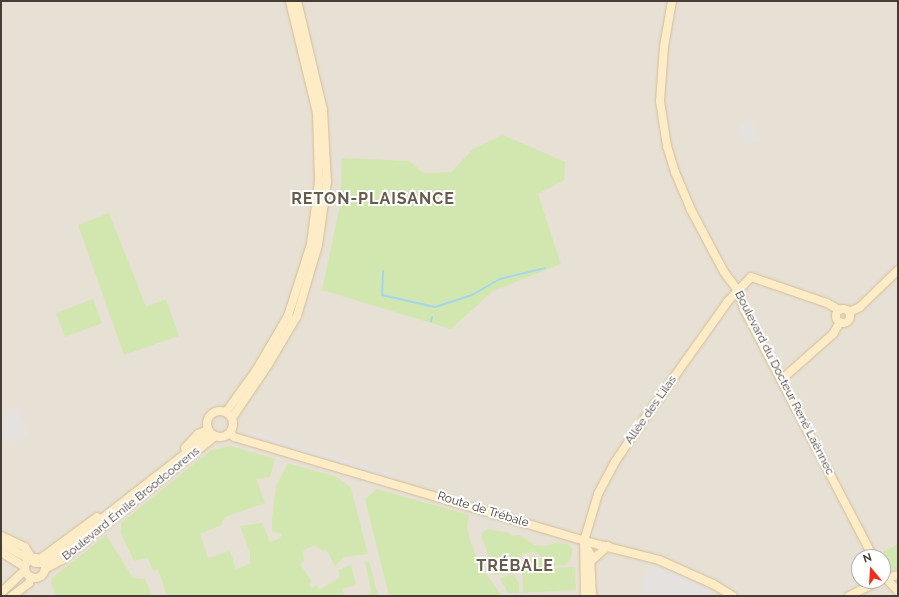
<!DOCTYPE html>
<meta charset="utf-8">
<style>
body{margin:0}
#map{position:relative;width:899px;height:597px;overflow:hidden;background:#f3eee6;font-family:Raleway,sans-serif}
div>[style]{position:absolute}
.residential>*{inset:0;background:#e7e0d4}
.green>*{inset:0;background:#d2e7af}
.parking>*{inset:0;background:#e4e1de}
.stream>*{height:2px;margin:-1px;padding:0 1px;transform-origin:1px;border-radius:1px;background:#a3d5ef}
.roads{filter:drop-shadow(0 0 1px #d2be97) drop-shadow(0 0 1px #d2be97)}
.secondary>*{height:8px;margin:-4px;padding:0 4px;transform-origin:4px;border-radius:4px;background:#feecc6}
.secondary>.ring{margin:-4px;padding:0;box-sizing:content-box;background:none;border:8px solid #feecc6;border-radius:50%}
span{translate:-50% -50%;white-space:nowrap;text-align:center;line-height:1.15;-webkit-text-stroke:4px #fff;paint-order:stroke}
.street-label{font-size:12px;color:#463e36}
.district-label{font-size:16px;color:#685b4d;font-weight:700;letter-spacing:1px}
.frame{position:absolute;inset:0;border:2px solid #463e36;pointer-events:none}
.north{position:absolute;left:851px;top:549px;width:40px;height:40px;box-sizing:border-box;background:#fff;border:1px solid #b5b2af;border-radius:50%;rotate:342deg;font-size:11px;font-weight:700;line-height:16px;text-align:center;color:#463e36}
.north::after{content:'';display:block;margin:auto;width:14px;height:18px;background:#f62b1a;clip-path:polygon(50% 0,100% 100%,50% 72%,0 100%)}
</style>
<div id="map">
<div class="residential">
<i style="clip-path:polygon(evenodd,1px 1px,898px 1px,898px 596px,1px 596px,1px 1px,859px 557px,883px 557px,883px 581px,859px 581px,859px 557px)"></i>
</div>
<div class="green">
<i style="clip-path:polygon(503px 135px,565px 162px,564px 180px,538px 194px,561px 264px,493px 291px,451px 329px,322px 290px,340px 205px,342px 158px,409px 161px,424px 173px,451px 172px,473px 149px)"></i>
<i style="clip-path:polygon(109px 213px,146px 307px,166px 299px,179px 336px,124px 355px,78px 225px)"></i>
<i style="clip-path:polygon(93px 299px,102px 323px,65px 337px,56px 313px)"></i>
<i style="clip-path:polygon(231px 446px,275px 459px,270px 477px,256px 479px,265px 503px,225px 517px,221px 525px,200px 534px,208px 558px,230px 551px,236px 569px,250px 564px,250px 552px,240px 526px,262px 523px,270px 542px,280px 538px,282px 534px,272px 531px,272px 519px,276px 486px,288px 463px,337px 477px,351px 488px,368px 554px,344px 557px,335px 566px,326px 549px,323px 551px,314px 545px,303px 551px,304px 561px,300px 564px,312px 582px,309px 584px,312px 588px,317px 585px,320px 590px,340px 577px,338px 570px,351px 565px,356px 585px,342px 589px,344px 596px,167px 596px,158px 569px,153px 571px,148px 558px,134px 561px,121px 533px,121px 523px,211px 450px)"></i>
<i style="clip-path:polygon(377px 489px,469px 515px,467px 527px,471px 543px,481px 567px,502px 596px,389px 596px,365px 499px)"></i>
<i style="clip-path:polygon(487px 529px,507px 532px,511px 536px,520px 535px,535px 545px,546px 546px,558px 542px,568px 544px,572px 549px,571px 558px,565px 565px,549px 566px,545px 559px,535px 552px,524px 553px,505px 573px,495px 575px,481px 535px)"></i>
<i style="clip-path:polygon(106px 535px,133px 578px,145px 579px,152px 596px,56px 596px,51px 584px,52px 578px)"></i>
<i style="clip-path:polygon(898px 544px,898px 569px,892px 570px,888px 569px,880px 554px)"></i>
<i style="clip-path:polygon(535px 556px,543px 561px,545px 567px,515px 569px,527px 557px)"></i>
<i style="clip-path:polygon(369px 561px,378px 595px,377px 596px,367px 596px,371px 590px,365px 562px)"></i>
<i style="clip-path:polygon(575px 567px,576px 590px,523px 593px,522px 569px)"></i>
<i style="clip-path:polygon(512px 573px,519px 583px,519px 593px,508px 593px,500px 579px)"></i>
</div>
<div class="parking">
<i style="clip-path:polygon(752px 119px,760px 141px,745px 144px,737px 124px)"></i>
<i style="clip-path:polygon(18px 406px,30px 436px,7px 443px,1px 436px,1px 415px)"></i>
<i style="clip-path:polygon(247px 430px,390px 473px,393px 479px,248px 435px)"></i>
<i style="clip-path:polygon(649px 565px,675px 571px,712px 589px,710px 596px,639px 596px)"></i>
</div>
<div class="stream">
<i style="left:383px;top:271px;width:24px;rotate:92deg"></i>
<i style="left:382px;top:295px;width:54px;rotate:12.8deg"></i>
<i style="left:435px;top:307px;width:39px;rotate:-18deg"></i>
<i style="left:472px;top:295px;width:32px;rotate:-30deg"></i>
<i style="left:500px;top:279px;width:46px;rotate:-13.7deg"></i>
<i style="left:431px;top:321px;width:4px;rotate:-76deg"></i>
</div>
<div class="roads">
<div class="secondary">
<i style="left:672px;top:1px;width:47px;rotate:99.9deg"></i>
<i style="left:664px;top:47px;width:54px;rotate:94.2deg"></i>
<i style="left:660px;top:101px;width:46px;rotate:81.2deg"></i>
<i style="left:667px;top:146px;width:27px;rotate:73deg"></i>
<i style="left:675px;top:172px;width:39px;rotate:67deg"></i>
<i style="left:690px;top:208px;width:72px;rotate:62deg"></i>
<i style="left:724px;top:272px;width:25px;rotate:53deg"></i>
<i style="left:739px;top:292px;width:18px;rotate:74deg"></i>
<i style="left:744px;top:309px;width:280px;rotate:62.5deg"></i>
<i class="ring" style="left:836px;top:309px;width:6px;height:6px"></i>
<i style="left:849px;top:312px;width:12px;rotate:-24deg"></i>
<i style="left:860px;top:307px;width:53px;rotate:-44.2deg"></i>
<i style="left:781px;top:380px;width:69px;rotate:-41.5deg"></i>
<i style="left:833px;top:334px;width:14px;rotate:-60deg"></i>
<i class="ring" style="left:207px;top:411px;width:18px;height:18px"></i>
<i style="left:226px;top:412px;width:53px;rotate:-54.2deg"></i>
<i style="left:257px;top:369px;width:61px;rotate:-59.7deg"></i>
<i style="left:288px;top:316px;width:76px;rotate:-72.3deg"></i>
<i style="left:311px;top:244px;width:64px;rotate:-82.8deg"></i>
<i style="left:319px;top:181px;width:68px;rotate:-91.7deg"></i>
<i style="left:317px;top:113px;width:115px;rotate:-103.6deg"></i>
<i style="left:232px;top:418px;width:64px;rotate:-55.8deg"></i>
<i style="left:268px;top:365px;width:57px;rotate:-59.4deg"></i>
<i style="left:297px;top:316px;width:74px;rotate:-73.5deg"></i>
<i style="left:318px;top:245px;width:64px;rotate:-81.9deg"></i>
<i style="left:327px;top:182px;width:72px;rotate:-93.2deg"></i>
<i style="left:323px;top:110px;width:112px;rotate:-103.4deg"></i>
<i style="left:230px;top:433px;width:6px;rotate:45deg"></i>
<i style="left:234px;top:437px;width:365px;rotate:16.5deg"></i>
<i style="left:584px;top:541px;width:77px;rotate:14.2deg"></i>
<i style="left:659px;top:560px;width:59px;rotate:24deg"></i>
<i style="left:713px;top:584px;width:23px;rotate:31deg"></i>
<i style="left:185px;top:448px;width:19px;rotate:-47deg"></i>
<i style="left:198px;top:434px;width:11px;rotate:-22deg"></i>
<i style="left:1px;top:536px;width:26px;rotate:25deg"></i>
<i style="left:25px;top:547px;width:13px;rotate:58deg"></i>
<i style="left:1px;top:543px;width:39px;rotate:30deg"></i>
<i style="left:35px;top:563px;width:10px"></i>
<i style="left:45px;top:563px;width:210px;rotate:-37.9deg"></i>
<i style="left:585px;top:544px;width:11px;rotate:63deg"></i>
<i style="left:590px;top:554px;width:42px;rotate:87.3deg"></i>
<i style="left:1px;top:552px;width:28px;rotate:32deg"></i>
<i class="ring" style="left:25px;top:558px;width:12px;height:12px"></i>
<i style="left:40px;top:559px;width:71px;rotate:-36.4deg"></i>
<i style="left:590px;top:562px;width:24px;rotate:-42deg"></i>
<i style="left:45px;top:569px;width:19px;rotate:-28deg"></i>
<i style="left:62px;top:560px;width:197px;rotate:-39deg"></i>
<i style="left:883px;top:575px;width:22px;rotate:47deg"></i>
<i style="left:883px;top:579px;width:16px;rotate:-15deg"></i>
<i style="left:1px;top:593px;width:33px;rotate:-44deg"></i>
<i style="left:12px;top:596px;width:21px;rotate:-37deg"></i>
<i style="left:29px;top:583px;width:6px;rotate:-72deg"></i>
<i style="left:585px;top:596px;width:55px;rotate:-91deg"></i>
<i style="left:584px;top:541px;width:49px;rotate:-73.4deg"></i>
<i style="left:598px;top:494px;width:36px;rotate:-62deg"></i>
<i style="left:615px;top:462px;width:45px;rotate:-56deg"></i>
<i style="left:640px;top:425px;width:152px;rotate:-54.6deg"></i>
<i style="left:728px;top:301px;width:33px;rotate:-46deg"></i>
<i style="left:751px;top:277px;width:80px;rotate:18.9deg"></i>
<i style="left:827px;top:303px;width:14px;rotate:30deg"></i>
<i style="left:849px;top:596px;width:34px;rotate:-27deg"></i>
</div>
</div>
<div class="street-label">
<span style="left:784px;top:383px;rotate:63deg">Boulevard du Docteur René Laënnec</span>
<span style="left:651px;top:410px;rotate:-55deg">Allée des Lilas</span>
<span style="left:131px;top:504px;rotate:-39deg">Boulevard Émile Broodcoorens</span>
<span style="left:483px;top:510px;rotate:17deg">Route de Trébale</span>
</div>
<div class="district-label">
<span style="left:373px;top:199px">RETON-PLAISANCE</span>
<span style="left:515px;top:566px">TRÉBALE</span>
</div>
<div class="frame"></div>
<div class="north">N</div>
</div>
